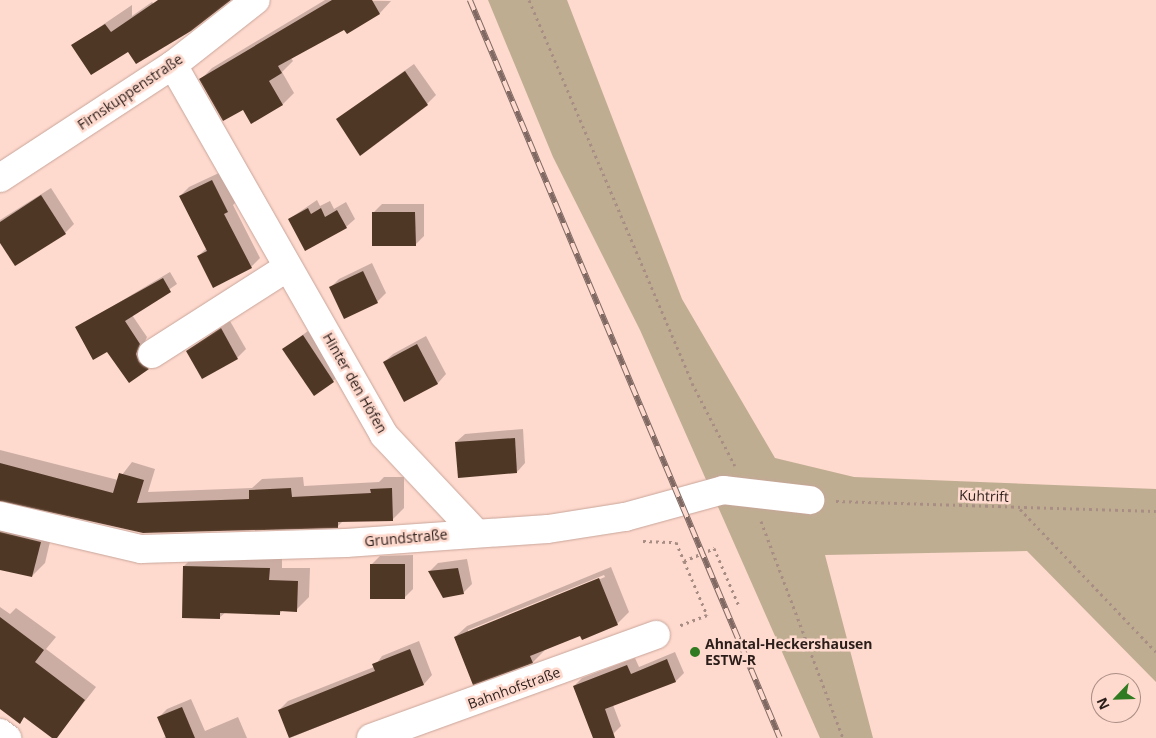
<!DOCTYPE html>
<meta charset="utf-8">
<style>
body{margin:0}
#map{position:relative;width:1156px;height:738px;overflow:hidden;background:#fed9cd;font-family:"Open Sans",sans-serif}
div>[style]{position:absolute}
.green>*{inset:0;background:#bfad92}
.shadow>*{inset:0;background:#0003}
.building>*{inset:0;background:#4f3725}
.path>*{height:3px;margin-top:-1.5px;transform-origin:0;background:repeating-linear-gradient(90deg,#a88d84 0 2.5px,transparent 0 6.5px)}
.roads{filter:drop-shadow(0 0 1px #c8a59a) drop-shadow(0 0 1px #c8a59a)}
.minor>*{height:28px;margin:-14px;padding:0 14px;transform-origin:14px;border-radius:14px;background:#fff}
.rail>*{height:5.5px;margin-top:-2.75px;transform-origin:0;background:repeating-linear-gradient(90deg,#fed9cd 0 11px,#806962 0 22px);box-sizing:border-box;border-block:1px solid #806962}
.dots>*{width:14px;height:14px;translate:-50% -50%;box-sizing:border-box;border:2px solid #fed9cd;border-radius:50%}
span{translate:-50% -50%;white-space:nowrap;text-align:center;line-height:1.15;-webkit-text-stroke:5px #fed9cd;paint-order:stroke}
.street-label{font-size:14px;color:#2b1e1a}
.poi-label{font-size:14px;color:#2b1e1a;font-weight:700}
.left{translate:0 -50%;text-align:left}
.north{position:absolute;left:1091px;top:673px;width:50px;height:50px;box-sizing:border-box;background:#fed9cd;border:1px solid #aa8e85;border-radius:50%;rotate:246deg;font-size:14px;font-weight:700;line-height:20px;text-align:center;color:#2b1e1a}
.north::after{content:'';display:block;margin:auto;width:18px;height:22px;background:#307b22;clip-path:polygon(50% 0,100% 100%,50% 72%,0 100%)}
</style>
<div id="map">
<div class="green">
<i style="clip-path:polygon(488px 0,567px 0,682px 299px,775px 458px,854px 477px,1156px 489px,1156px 682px,1027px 551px,825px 555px,873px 738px,820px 738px,640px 330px,553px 157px)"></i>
</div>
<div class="shadow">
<i style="clip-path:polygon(164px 0,229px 0,128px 50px,73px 45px,132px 5px,132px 16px,152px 2px,155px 6px)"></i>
<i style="clip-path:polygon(325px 0,391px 1px,380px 13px,347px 33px,345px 28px,291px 58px,293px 61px,282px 72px,294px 93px,283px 104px,252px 122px,243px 108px,201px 79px,212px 68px)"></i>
<i style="clip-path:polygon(414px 64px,436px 95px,427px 104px,337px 119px)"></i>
<i style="clip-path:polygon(221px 172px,236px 202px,233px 205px,260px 258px,251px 267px,214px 286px,198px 256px,207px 248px,180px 196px,189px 187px)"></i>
<i style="clip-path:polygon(51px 188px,74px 224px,65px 233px,0 241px,0 220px)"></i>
<i style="clip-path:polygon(317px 200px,320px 206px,330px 201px,334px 209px,346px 202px,355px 219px,346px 227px,289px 219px)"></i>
<i style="clip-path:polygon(382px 204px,424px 204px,424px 236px,415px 245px,373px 213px)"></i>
<i style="clip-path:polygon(372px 263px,386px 293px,377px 302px,330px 288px,339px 279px)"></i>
<i style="clip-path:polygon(170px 272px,177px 284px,132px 315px,147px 337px,143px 346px,155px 361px,129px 382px,107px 350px,76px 328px)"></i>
<i style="clip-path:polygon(230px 321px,246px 349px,237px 358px,188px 351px)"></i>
<i style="clip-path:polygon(308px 331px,338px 377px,314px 395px,283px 349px)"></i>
<i style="clip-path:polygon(426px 336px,446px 374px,438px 383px,404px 400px,384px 362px,393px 354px)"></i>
<i style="clip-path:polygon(523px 429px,525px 463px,517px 472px,456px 442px,465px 434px)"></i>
<i style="clip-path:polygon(0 450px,118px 480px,132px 462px,155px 469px,148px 492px,252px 488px,262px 479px,303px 477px,304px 486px,379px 482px,384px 477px,404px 477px,404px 508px,392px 520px,344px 520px,338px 526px,0 500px)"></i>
<i style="clip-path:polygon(0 513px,53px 529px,45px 563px,32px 576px,0 568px)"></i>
<i style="clip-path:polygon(197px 553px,282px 555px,282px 568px,310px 568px,309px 597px,296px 610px,283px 610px,280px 613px,226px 612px,219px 618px,184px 566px)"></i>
<i style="clip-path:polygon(413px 555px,413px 589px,405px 597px,371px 565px,380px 556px)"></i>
<i style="clip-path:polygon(467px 559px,472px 584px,463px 593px,429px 572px,438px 563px)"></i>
<i style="clip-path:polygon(evenodd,611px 567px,629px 612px,617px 624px,581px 634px,545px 650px,533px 662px,474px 683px,455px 637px,467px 626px,611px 567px,604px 575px,605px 577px,468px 633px,468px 630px,604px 575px)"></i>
<i style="clip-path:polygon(0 607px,10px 614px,16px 608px,56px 637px,46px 649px,96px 687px,56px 738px,25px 716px,20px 722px,0 708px)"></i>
<i style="clip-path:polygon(419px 641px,432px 675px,424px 684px,290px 738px,279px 710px,288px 701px,374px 667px,382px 656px)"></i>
<i style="clip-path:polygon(675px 652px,684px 673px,676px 681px,613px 705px,621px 726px,613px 734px,594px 738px,574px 686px,582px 678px,635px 658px,639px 667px)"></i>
<i style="clip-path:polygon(191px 699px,205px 731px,238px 717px,247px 738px,163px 738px,166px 737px,158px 718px,167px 709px)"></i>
</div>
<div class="building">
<i style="clip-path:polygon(158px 0,231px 0,191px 31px,136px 64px,128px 52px,91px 75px,71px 45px,105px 24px,111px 32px)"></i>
<i style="clip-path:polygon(332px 0,372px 0,380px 14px,347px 34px,344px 30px,278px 66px,282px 73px,269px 81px,283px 105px,251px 124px,243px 110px,223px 121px,199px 79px)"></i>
<i style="clip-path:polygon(405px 71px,428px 105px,360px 156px,336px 119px)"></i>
<i style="clip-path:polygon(212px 180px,228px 212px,224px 214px,252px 268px,213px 288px,197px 256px,207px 251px,179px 196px)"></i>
<i style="clip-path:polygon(41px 195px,66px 234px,15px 266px,0 243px,0 222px)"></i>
<i style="clip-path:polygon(308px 208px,311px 214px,321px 208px,325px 217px,337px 210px,347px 228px,305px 251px,288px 219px)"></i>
<i style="clip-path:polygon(372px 212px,415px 212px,416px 246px,372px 246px)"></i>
<i style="clip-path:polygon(363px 271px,378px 303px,344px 319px,329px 287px)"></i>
<i style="clip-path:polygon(163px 278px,171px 292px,125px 321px,140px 344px,136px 354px,139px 362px,149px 369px,129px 383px,107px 352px,93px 360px,75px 327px)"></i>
<i style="clip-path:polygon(221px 328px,238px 359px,202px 379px,186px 351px)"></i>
<i style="clip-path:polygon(303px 335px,334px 382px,314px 396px,282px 349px)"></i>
<i style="clip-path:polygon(417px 344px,438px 384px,404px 402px,383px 362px)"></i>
<i style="clip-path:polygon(515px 438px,517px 473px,458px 478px,455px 442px)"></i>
<i style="clip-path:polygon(0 463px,113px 493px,119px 473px,144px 480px,137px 503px,249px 499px,249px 490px,291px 488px,292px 497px,371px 493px,370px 489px,392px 488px,393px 521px,338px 522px,338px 528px,143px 533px,0 501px)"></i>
<i style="clip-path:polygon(0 532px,41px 542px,32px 577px,0 570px)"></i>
<i style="clip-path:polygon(370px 564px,405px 564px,405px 599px,370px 599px)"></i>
<i style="clip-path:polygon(183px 566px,270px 568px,269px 580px,298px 581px,297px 612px,280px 611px,280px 615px,220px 613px,220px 619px,182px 618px)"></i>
<i style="clip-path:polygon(458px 568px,464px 594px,443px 598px,428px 571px)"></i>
<i style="clip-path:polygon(599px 578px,618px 625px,582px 640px,580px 636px,530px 656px,533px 663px,473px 685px,454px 637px)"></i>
<i style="clip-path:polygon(0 617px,44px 650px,35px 662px,85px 700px,57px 738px,52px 738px,24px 717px,20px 724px,0 709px)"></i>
<i style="clip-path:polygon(410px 649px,424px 685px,289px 738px,278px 710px,375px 671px,372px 664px)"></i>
<i style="clip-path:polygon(667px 659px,676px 682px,605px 709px,615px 738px,593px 738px,573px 686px,627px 665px,631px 674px)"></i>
<i style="clip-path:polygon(182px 707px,195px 738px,166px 738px,157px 717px)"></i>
</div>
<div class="path">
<i style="left:529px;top:0;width:416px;rotate:66.9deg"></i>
<i style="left:692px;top:383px;width:93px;rotate:62.6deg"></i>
<i style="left:836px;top:501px;width:320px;rotate:1.8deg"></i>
<i style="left:1020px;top:509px;width:197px;rotate:46.4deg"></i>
<i style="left:761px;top:521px;width:232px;rotate:69.3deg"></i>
<i style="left:643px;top:541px;width:33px;rotate:2deg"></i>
<i style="left:676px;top:542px;width:21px;rotate:67deg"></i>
<i style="left:684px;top:561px;width:59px;rotate:66.9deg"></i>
<i style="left:707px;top:615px;width:30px;rotate:159deg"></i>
<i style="left:684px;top:561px;width:33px;rotate:-23deg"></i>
<i style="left:714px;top:548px;width:63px;rotate:66.7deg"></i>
</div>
<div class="roads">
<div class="minor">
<i style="left:173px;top:65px;width:426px;rotate:60.3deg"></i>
<i style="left:384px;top:435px;width:134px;rotate:46.8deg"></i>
<i style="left:0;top:178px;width:207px;rotate:-33.2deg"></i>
<i style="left:173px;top:65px;width:105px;rotate:-38.1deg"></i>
<i style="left:152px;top:354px;width:161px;rotate:-32.6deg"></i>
<i style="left:0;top:516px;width:145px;rotate:13.2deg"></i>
<i style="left:141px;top:549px;width:205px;rotate:-1.7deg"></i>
<i style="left:346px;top:543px;width:202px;rotate:-4deg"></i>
<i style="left:548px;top:529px;width:78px;rotate:-8.9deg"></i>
<i style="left:625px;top:517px;width:102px;rotate:-15.4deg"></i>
<i style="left:723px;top:490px;width:88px;rotate:6.6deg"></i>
<i style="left:0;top:733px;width:9px;rotate:36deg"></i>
<i style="left:371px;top:738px;width:303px;rotate:-19.9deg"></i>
</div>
</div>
<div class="rail">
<i style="left:470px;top:0;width:800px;rotate:67.21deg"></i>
</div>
<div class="dots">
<i style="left:695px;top:652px;background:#307b22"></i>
</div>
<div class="street-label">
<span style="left:130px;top:92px;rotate:-34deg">Firnskuppenstraße</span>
<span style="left:355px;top:383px;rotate:60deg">Hinter den Höfen</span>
<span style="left:984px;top:496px;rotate:2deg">Kuhtrift</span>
<span style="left:406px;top:538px;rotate:-5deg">Grundstraße</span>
<span style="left:514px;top:688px;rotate:-20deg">Bahnhofstraße</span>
</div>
<div class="poi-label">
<span class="left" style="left:705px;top:652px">Ahnatal-Heckershausen<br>ESTW-R</span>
</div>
<div class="north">N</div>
</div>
